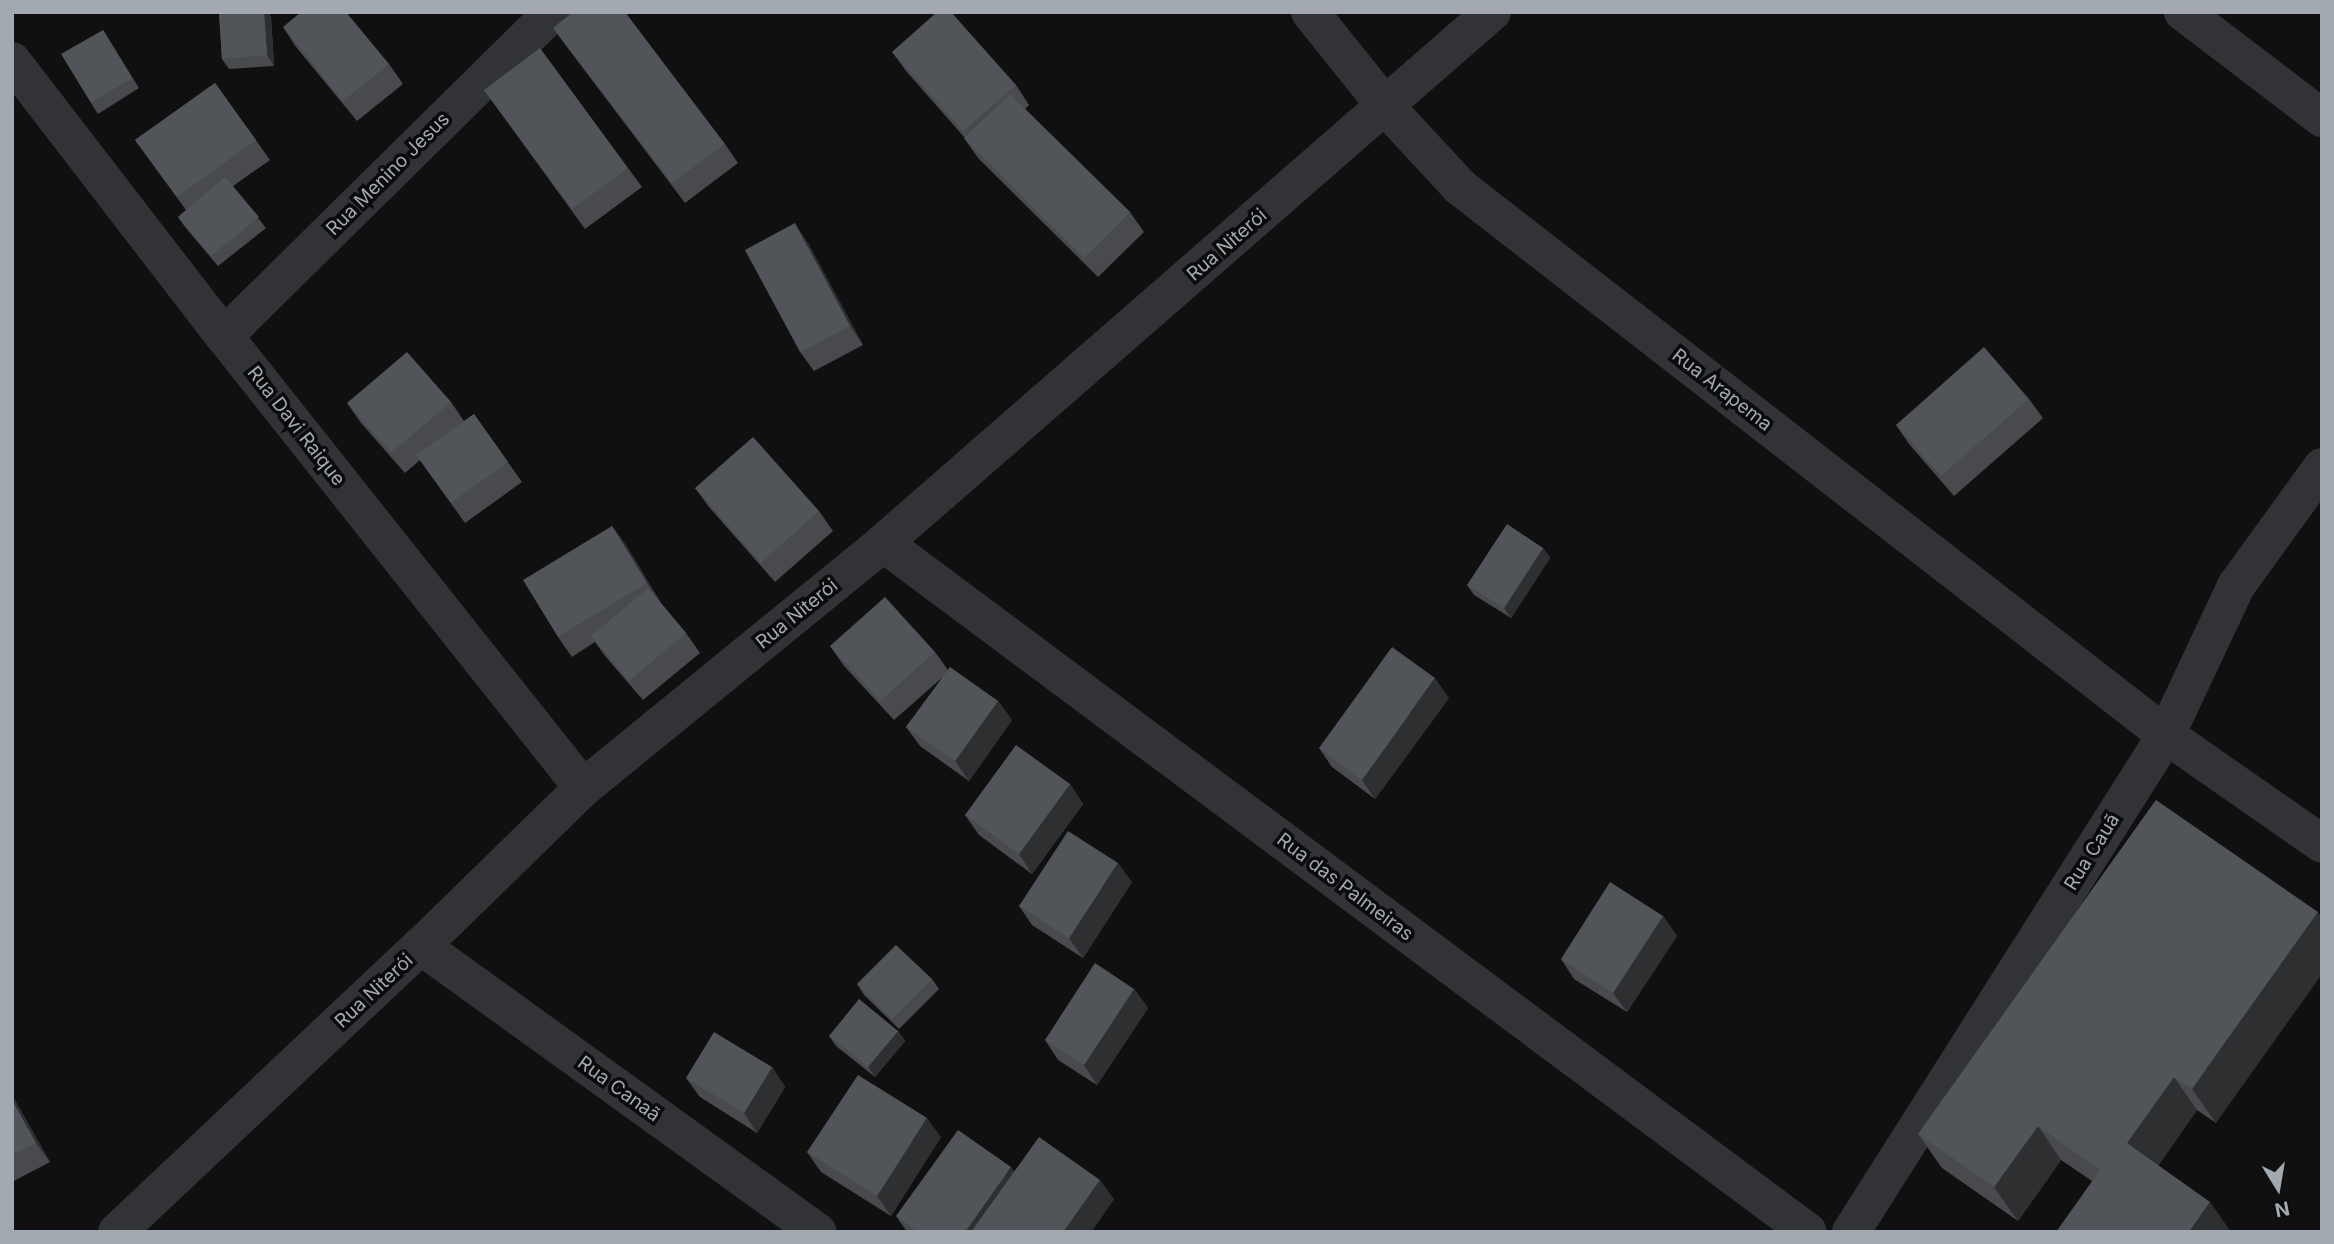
<!DOCTYPE html>
<meta charset="utf-8">
<style>
body{margin:0}
#map{position:relative;width:2334px;height:1244px;overflow:hidden;background:#101011;font-family:Inter,sans-serif}
div>[style]{position:absolute}
.minor>*{height:38px;margin:-19px;padding:0 19px;transform-origin:19px;border-radius:19px;background:#313336}
.wall>*{inset:0;background:#484a4e}
.shaded-wall>*{inset:0;background:#2d2f31}
.building>*{inset:0;background:#515459}
span{translate:-50% -50%;white-space:nowrap;text-align:center;line-height:1.15;-webkit-text-stroke:7px #0b0b0c;paint-order:stroke}
.street-label{font-size:19px;color:#a2a9b1}
.frame{position:absolute;inset:0;border:14px solid #a2a9b1;pointer-events:none}
.north{position:absolute;left:2243px;top:1153px;width:70px;height:70px;-webkit-text-stroke:5px #0b0b0c;paint-order:stroke;rotate:169deg;font-size:19px;font-weight:700;line-height:28px;text-align:center;color:#a2a9b1}
.north::after{content:'';display:block;margin:auto;width:24px;height:32px;background:#a2a9b1;clip-path:polygon(50% 0,100% 100%,50% 72%,0 100%)}
</style>
<div id="map">
<div class="minor">
<i style="left:1310px;top:12px;width:122px;rotate:51.3deg"></i>
<i style="left:1386px;top:107px;width:109px;rotate:47.2deg"></i>
<i style="left:1460px;top:187px;width:894px;rotate:37.82deg"></i>
<i style="left:2166px;top:735px;width:190px;rotate:34.9deg"></i>
<i style="left:2183px;top:12px;width:175px;rotate:37.3deg"></i>
<i style="left:12px;top:61px;width:347px;rotate:52.4deg"></i>
<i style="left:224px;top:336px;width:577px;rotate:51.54deg"></i>
<i style="left:224px;top:336px;width:462px;rotate:-44.6deg"></i>
<i style="left:883px;top:543px;width:1153px;rotate:36.68deg"></i>
<i style="left:421px;top:946px;width:489px;rotate:35.8deg"></i>
<i style="left:117px;top:1232px;width:417px;rotate:-43.3deg"></i>
<i style="left:421px;top:946px;width:226px;rotate:-44.3deg"></i>
<i style="left:583px;top:788px;width:387px;rotate:-39.2deg"></i>
<i style="left:883px;top:543px;width:808px;rotate:-41.09deg"></i>
<i style="left:1851px;top:1232px;width:588px;rotate:-57.63deg"></i>
<i style="left:2166px;top:735px;width:165px;rotate:-64.8deg"></i>
<i style="left:2236px;top:586px;width:147px;rotate:-54.1deg"></i>
</div>
<div class="wall">
<i style="clip-path:polygon(219px 12px,268px 12px,271px 17px,274px 66px,229px 69px,222px 59px)"></i>
<i style="clip-path:polygon(283px 27px,389px 64px,403px 84px,357px 121px,296px 47px)"></i>
<i style="clip-path:polygon(553px 28px,725px 144px,738px 163px,685px 203px,567px 47px)"></i>
<i style="clip-path:polygon(103px 30px,139px 88px,98px 114px,91px 103px)"></i>
<i style="clip-path:polygon(892px 52px,1016px 85px,1029px 105px,1025px 109px,1130px 212px,1144px 232px,1098px 277px,978px 158px,964px 138px,965px 138px,906px 71px)"></i>
<i style="clip-path:polygon(215px 83px,270px 160px,233px 186px,266px 228px,218px 266px,185px 227px,178px 217px,186px 210px,135px 140px)"></i>
<i style="clip-path:polygon(484px 90px,628px 168px,642px 187px,585px 229px)"></i>
<i style="clip-path:polygon(808px 243px,863px 345px,814px 371px,800px 352px)"></i>
<i style="clip-path:polygon(2029px 399px,2043px 418px,1954px 496px,1909px 444px,1896px 425px)"></i>
<i style="clip-path:polygon(451px 402px,464px 421px,474px 414px,522px 482px,465px 523px,420px 460px,405px 473px,361px 423px,347px 403px)"></i>
<i style="clip-path:polygon(695px 488px,819px 511px,833px 531px,775px 582px,709px 507px)"></i>
<i style="clip-path:polygon(612px 526px,626px 545px,661px 603px,686px 633px,700px 653px,643px 700px,605px 656px,595px 642px,572px 657px,558px 637px)"></i>
<i style="clip-path:polygon(1543px 548px,1550px 558px,1511px 618px,1474px 595px,1467px 585px)"></i>
<i style="clip-path:polygon(830px 646px,935px 652px,948px 670px,998px 701px,1012px 720px,969px 781px,920px 746px,906px 727px,944px 676px,894px 720px,844px 666px)"></i>
<i style="clip-path:polygon(1449px 698px,1375px 799px,1332px 767px,1319px 748px)"></i>
<i style="clip-path:polygon(1070px 784px,1083px 804px,1032px 874px,979px 835px,965px 815px)"></i>
<i style="clip-path:polygon(2156px 800px,2216px 1123px,2197px 1110px,2158px 1166px,2092px 1181px,2061px 1160px,2018px 1221px,1942px 1168px,1918px 1134px)"></i>
<i style="clip-path:polygon(1132px 882px,1083px 958px,1032px 925px,1019px 906px)"></i>
<i style="clip-path:polygon(1663px 916px,1677px 936px,1627px 1012px,1574px 979px,1561px 959px)"></i>
<i style="clip-path:polygon(932px 979px,939px 989px,899px 1029px,864px 995px,857px 984px)"></i>
<i style="clip-path:polygon(1134px 989px,1148px 1008px,1097px 1085px,1058px 1060px,1045px 1040px)"></i>
<i style="clip-path:polygon(898px 1031px,905px 1041px,875px 1077px,836px 1046px,829px 1036px)"></i>
<i style="clip-path:polygon(772px 1067px,785px 1087px,757px 1133px,700px 1097px,686px 1078px)"></i>
<i style="clip-path:polygon(12px 1095px,50px 1162px,12px 1182px)"></i>
<i style="clip-path:polygon(941px 1137px,891px 1216px,821px 1172px,807px 1152px)"></i>
<i style="clip-path:polygon(1014px 1171px,1114px 1199px,1091px 1232px,907px 1232px,896px 1216px)"></i>
</div>
<div class="shaded-wall">
<i style="clip-path:polygon(264px 12px,268px 12px,271px 17px,274px 66px,267px 55px)"></i>
<i style="clip-path:polygon(795px 223px,808px 243px,863px 345px,850px 326px)"></i>
<i style="clip-path:polygon(612px 526px,626px 545px,661px 603px,647px 583px)"></i>
<i style="clip-path:polygon(1543px 548px,1550px 558px,1511px 618px,1504px 608px)"></i>
<i style="clip-path:polygon(1435px 678px,1449px 698px,1375px 799px,1362px 780px)"></i>
<i style="clip-path:polygon(998px 701px,1012px 720px,969px 781px,955px 761px)"></i>
<i style="clip-path:polygon(1070px 784px,1083px 804px,1032px 874px,1019px 854px)"></i>
<i style="clip-path:polygon(1118px 863px,1132px 882px,1083px 958px,1069px 938px)"></i>
<i style="clip-path:polygon(2318px 912px,2322px 918px,2322px 974px,2216px 1123px,2192px 1089px)"></i>
<i style="clip-path:polygon(1663px 916px,1677px 936px,1627px 1012px,1613px 993px)"></i>
<i style="clip-path:polygon(1134px 989px,1148px 1008px,1097px 1085px,1084px 1065px)"></i>
<i style="clip-path:polygon(898px 1031px,905px 1041px,875px 1077px,868px 1067px)"></i>
<i style="clip-path:polygon(772px 1067px,785px 1087px,757px 1133px,744px 1113px)"></i>
<i style="clip-path:polygon(2174px 1077px,2197px 1110px,2150px 1177px,2127px 1143px)"></i>
<i style="clip-path:polygon(12px 1095px,50px 1162px,36px 1143px,12px 1100px)"></i>
<i style="clip-path:polygon(927px 1118px,941px 1137px,891px 1216px,877px 1196px)"></i>
<i style="clip-path:polygon(2038px 1126px,2061px 1160px,2018px 1221px,1994px 1187px)"></i>
<i style="clip-path:polygon(1011px 1167px,1025px 1187px,993px 1232px,965px 1232px)"></i>
<i style="clip-path:polygon(1100px 1180px,1114px 1199px,1091px 1232px,1063px 1232px)"></i>
<i style="clip-path:polygon(2210px 1202px,2231px 1232px,2189px 1232px)"></i>
</div>
<div class="building">
<i style="clip-path:polygon(219px 12px,264px 12px,267px 55px,222px 59px)"></i>
<i style="clip-path:polygon(301px 12px,346px 12px,389px 64px,343px 101px,283px 27px)"></i>
<i style="clip-path:polygon(573px 12px,625px 12px,725px 144px,672px 183px,553px 28px)"></i>
<i style="clip-path:polygon(937px 12px,951px 12px,1016px 85px,963px 131px,892px 52px)"></i>
<i style="clip-path:polygon(103px 30px,132px 78px,91px 103px,61px 54px)"></i>
<i style="clip-path:polygon(540px 48px,628px 168px,572px 209px,484px 90px)"></i>
<i style="clip-path:polygon(215px 83px,256px 140px,177px 197px,135px 140px)"></i>
<i style="clip-path:polygon(1010px 94px,1130px 212px,1084px 258px,964px 138px)"></i>
<i style="clip-path:polygon(225px 177px,259px 217px,211px 256px,178px 217px)"></i>
<i style="clip-path:polygon(795px 223px,850px 326px,800px 352px,745px 250px)"></i>
<i style="clip-path:polygon(1984px 347px,2029px 399px,1941px 476px,1896px 425px)"></i>
<i style="clip-path:polygon(407px 352px,451px 402px,391px 453px,347px 403px)"></i>
<i style="clip-path:polygon(474px 414px,508px 462px,451px 503px,416px 455px)"></i>
<i style="clip-path:polygon(753px 437px,819px 511px,761px 563px,695px 488px)"></i>
<i style="clip-path:polygon(1507px 524px,1543px 548px,1504px 608px,1467px 585px)"></i>
<i style="clip-path:polygon(612px 526px,647px 583px,558px 637px,523px 580px)"></i>
<i style="clip-path:polygon(648px 588px,686px 633px,629px 681px,591px 636px)"></i>
<i style="clip-path:polygon(885px 597px,935px 652px,880px 701px,830px 646px)"></i>
<i style="clip-path:polygon(1392px 647px,1435px 678px,1362px 780px,1319px 748px)"></i>
<i style="clip-path:polygon(950px 667px,998px 701px,955px 761px,906px 727px)"></i>
<i style="clip-path:polygon(1016px 745px,1070px 784px,1019px 854px,965px 815px)"></i>
<i style="clip-path:polygon(2156px 800px,2318px 912px,2192px 1089px,2174px 1077px,2127px 1143px,2210px 1202px,2189px 1232px,2056px 1232px,2100px 1170px,2038px 1126px,1994px 1187px,1918px 1134px)"></i>
<i style="clip-path:polygon(1068px 831px,1118px 863px,1069px 938px,1019px 906px)"></i>
<i style="clip-path:polygon(1610px 882px,1663px 916px,1613px 993px,1561px 959px)"></i>
<i style="clip-path:polygon(896px 945px,932px 979px,892px 1019px,857px 984px)"></i>
<i style="clip-path:polygon(1095px 963px,1134px 989px,1084px 1065px,1045px 1040px)"></i>
<i style="clip-path:polygon(859px 999px,898px 1031px,868px 1067px,829px 1036px)"></i>
<i style="clip-path:polygon(714px 1032px,772px 1067px,744px 1113px,686px 1078px)"></i>
<i style="clip-path:polygon(858px 1075px,927px 1118px,877px 1196px,807px 1152px)"></i>
<i style="clip-path:polygon(12px 1100px,36px 1143px,12px 1155px)"></i>
<i style="clip-path:polygon(958px 1130px,1011px 1167px,965px 1232px,918px 1232px,896px 1216px)"></i>
<i style="clip-path:polygon(1039px 1137px,1100px 1180px,1063px 1232px,971px 1232px)"></i>
</div>
<div class="street-label">
<span style="left:388px;top:174px;rotate:-45deg">Rua Menino Jesus</span>
<span style="left:1227px;top:245px;rotate:-41deg">Rua Niterói</span>
<span style="left:1722px;top:390px;rotate:38deg">Rua Arapema</span>
<span style="left:296px;top:426px;rotate:52deg">Rua Davi Raique</span>
<span style="left:797px;top:614px;rotate:-39deg">Rua Niterói</span>
<span style="left:2092px;top:852px;rotate:-58deg">Rua Cauã</span>
<span style="left:1345px;top:887px;rotate:37deg">Rua das Palmeiras</span>
<span style="left:374px;top:991px;rotate:-43deg">Rua Niterói</span>
<span style="left:619px;top:1089px;rotate:36deg">Rua Canaã</span>
</div>
<div class="frame"></div>
<div class="north">N</div>
</div>
